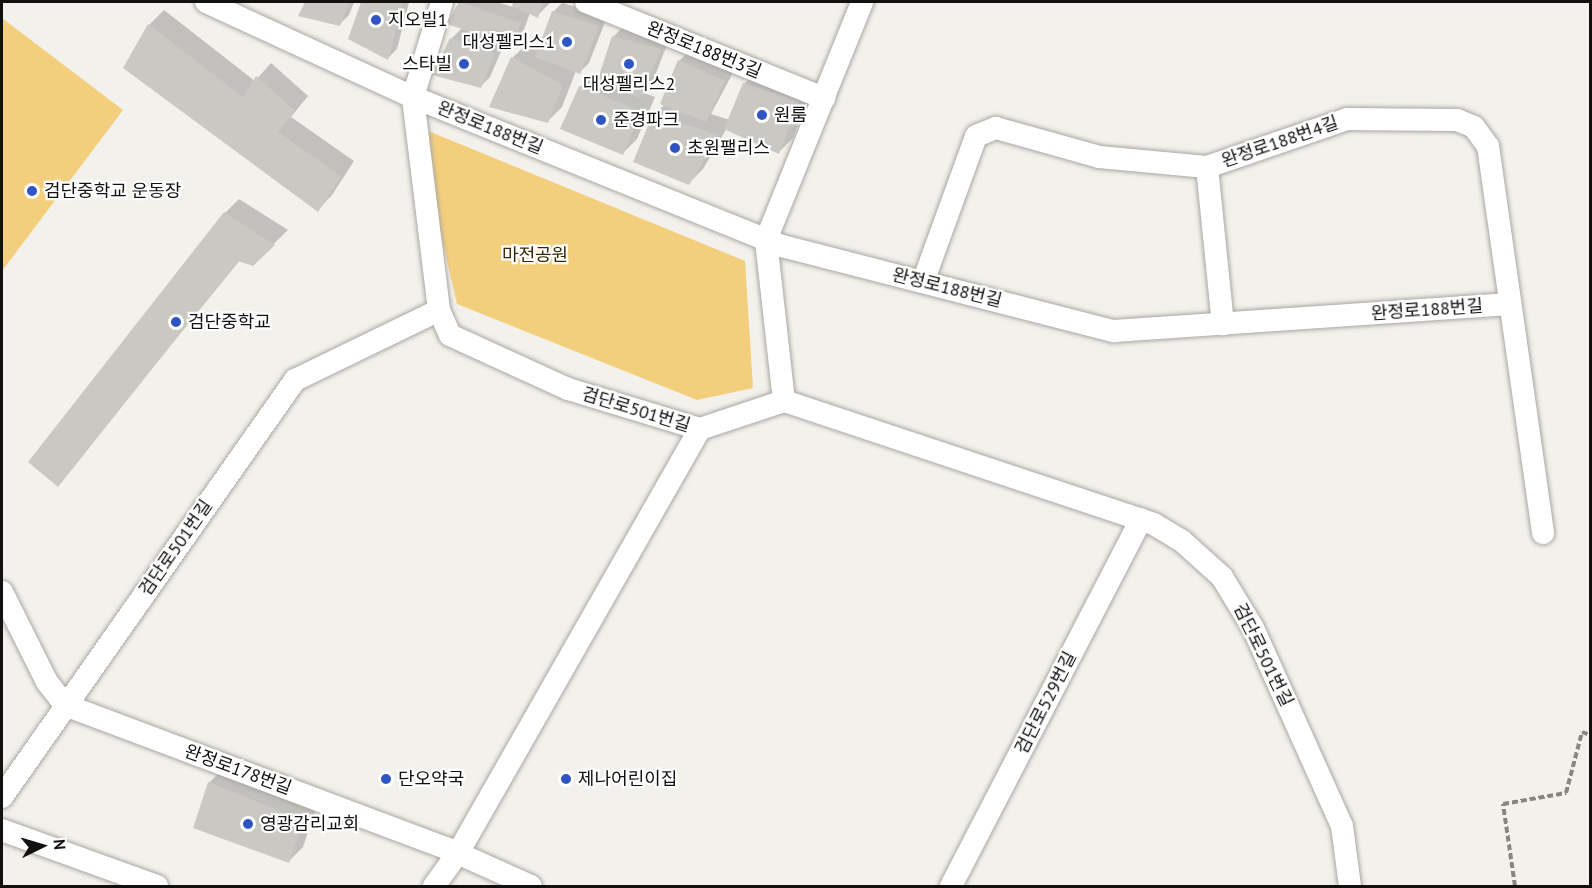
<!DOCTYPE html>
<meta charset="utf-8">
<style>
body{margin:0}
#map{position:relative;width:1592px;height:888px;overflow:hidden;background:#f3f1ec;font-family:"PT Sans","Noto Sans KR",sans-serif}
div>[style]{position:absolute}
.green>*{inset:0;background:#f3cf7d}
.shadow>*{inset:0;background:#0003}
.building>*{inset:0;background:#cac8c3}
.path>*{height:4px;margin-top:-2px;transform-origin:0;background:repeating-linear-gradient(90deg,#888683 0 6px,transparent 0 9px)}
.roads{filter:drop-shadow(0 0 2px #a9a7a3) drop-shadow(0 0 2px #a9a7a3)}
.street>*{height:22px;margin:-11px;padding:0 11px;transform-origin:11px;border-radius:11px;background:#fff}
.dots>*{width:16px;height:16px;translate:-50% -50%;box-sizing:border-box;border:3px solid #fff;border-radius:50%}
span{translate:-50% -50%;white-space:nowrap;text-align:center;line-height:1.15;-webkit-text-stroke:4.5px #fff;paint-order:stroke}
.poi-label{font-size:18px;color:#121110}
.left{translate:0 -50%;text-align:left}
.right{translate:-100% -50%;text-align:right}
.street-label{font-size:18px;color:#121110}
.park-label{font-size:18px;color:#372801}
.frame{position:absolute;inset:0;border:3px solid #121110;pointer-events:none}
.north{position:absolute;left:12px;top:816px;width:60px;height:60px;-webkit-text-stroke:4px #fff;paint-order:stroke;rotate:85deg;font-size:16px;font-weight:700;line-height:24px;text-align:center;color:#121110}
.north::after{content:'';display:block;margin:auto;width:21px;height:27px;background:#121110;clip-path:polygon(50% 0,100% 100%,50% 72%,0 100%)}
</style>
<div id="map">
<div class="green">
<i style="clip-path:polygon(2px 18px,123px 110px,2px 271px)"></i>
<i style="clip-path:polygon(416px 126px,745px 261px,753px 388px,697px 400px,457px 304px)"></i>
</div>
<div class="shadow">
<i style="clip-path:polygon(307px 2px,354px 2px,349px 15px,340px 24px,300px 15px)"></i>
<i style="clip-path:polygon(362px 2px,409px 2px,397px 49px,388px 58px,350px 38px)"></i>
<i style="clip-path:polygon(496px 2px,513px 7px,515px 2px,551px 2px,537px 16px,530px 13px,522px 35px,512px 45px,505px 42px,490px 77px,481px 86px,451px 39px,463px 27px,449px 23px,462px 2px)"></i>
<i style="clip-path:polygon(560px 2px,607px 17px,589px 63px,580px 72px,576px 71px,562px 107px,548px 121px,512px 58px,527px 44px,539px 50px,553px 12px,563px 2px)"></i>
<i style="clip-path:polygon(164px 10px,255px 81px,271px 63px,308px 96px,291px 117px,354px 161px,332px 195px,318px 210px,125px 68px,150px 24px)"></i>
<i style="clip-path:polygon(623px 27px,669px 40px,650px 88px,644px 93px,655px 97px,637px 139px,623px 153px,580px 87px,594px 73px,601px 76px,613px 37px)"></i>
<i style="clip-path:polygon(688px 52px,734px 71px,711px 114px,730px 120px,744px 84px,759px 69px,813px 87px,793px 138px,779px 152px,727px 128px,703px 169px,689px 183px,635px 161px,655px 114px,665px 104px,679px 61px)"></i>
<i style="clip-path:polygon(239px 199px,288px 230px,253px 264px,240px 260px,58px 484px,225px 213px)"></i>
<i style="clip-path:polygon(223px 769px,317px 805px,303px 847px,288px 862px,209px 783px)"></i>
</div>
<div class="building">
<i style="clip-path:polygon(305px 2px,349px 2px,340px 26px,298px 16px)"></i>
<i style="clip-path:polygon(361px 2px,403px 2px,388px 60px,348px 39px)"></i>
<i style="clip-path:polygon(459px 2px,521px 23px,513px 46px,447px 24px)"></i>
<i style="clip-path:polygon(513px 2px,542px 2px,538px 18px,512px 6px)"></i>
<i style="clip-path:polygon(552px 11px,599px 26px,580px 74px,535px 57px)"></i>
<i style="clip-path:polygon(148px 24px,243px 97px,256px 76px,295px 111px,278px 132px,341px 176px,318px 212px,123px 68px)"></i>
<i style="clip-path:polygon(612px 36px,661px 49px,640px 99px,598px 79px)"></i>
<i style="clip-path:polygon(450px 38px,495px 53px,481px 88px,432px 75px)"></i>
<i style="clip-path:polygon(511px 57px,563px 85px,548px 123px,489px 107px)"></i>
<i style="clip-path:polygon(678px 60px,725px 81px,706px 122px,660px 104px)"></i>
<i style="clip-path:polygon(743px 83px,799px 101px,779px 154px,724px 129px)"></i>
<i style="clip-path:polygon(579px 86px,641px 111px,623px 155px,560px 129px)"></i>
<i style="clip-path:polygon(653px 114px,719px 135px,689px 185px,633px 162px)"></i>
<i style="clip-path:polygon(224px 212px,275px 245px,253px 266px,238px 261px,58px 487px,28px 462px)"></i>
<i style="clip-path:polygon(208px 782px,303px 820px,289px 863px,193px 828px)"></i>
</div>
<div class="path">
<i style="left:1515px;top:886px;width:83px;rotate:-98.3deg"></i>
<i style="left:1503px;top:804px;width:64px;rotate:-9.9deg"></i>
<i style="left:1566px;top:793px;width:63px;rotate:-75.3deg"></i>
<i style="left:1582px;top:732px;width:9px;rotate:21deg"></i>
</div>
<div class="roads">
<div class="street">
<i style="left:206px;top:2px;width:228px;rotate:24.7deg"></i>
<i style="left:413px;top:97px;width:99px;rotate:-73deg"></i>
<i style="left:586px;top:2px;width:257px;rotate:22deg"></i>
<i style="left:1207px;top:167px;width:158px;rotate:84.2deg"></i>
<i style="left:923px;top:282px;width:155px;rotate:-70deg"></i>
<i style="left:976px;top:136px;width:22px;rotate:-22deg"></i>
<i style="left:996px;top:128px;width:107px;rotate:15.7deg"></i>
<i style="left:1099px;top:157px;width:108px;rotate:5.3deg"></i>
<i style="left:1207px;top:167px;width:148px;rotate:-18.9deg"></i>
<i style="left:1347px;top:119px;width:110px;rotate:0.5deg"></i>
<i style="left:1457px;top:120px;width:18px;rotate:22deg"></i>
<i style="left:1474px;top:127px;width:24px;rotate:54deg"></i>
<i style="left:1488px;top:146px;width:391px;rotate:81.9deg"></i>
<i style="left:784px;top:401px;width:162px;rotate:-96.4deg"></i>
<i style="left:766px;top:240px;width:257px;rotate:-68deg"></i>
<i style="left:2px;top:592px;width:101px;rotate:63.4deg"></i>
<i style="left:47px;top:682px;width:29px;rotate:52deg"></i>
<i style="left:65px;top:705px;width:407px;rotate:20.6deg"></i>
<i style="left:446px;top:848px;width:93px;rotate:24.1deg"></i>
<i style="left:2px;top:797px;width:510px;rotate:-54.91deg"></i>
<i style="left:295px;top:380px;width:160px;rotate:-25.9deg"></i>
<i style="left:2px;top:830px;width:165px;rotate:19.9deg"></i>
<i style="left:434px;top:886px;width:41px;rotate:-54deg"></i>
<i style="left:458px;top:853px;width:488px;rotate:-60.3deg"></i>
<i style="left:951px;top:886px;width:413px;rotate:-62.6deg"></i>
<i style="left:1350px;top:886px;width:61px;rotate:-97.6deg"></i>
<i style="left:1342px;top:826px;width:217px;rotate:-114.2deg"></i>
<i style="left:1253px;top:628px;width:60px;rotate:-121.3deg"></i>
<i style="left:1222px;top:577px;width:54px;rotate:-138deg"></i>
<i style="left:1182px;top:541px;width:33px;rotate:-149deg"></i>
<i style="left:1154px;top:524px;width:390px;rotate:-161.6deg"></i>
<i style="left:784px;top:401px;width:89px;rotate:161.6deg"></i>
<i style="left:700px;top:429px;width:138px;rotate:-163.1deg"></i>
<i style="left:568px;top:389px;width:130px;rotate:-155.4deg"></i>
<i style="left:450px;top:335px;width:27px;rotate:-114deg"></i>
<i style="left:439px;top:310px;width:215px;rotate:-97deg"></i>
<i style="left:413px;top:97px;width:398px;rotate:22deg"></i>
<i style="left:782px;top:246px;width:343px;rotate:14.4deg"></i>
<i style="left:1114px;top:331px;width:397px;rotate:-3.9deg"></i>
</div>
</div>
<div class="dots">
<i style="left:376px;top:20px;background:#2f54c4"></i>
<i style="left:567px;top:42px;background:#2f54c4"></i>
<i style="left:464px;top:64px;background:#2f54c4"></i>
<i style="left:629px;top:64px;background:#2f54c4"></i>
<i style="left:762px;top:115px;background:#2f54c4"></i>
<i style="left:601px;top:120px;background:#2f54c4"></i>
<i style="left:675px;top:148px;background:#2f54c4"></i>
<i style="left:32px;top:191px;background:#2f54c4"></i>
<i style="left:176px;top:322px;background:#2f54c4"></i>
<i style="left:386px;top:779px;background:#2f54c4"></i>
<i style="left:566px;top:779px;background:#2f54c4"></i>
<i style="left:248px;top:824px;background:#2f54c4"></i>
</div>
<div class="poi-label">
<span class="left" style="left:388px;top:20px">지오빌1</span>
<span class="right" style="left:555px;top:42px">대성펠리스1</span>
<span class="right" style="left:452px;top:64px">스타빌</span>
<span style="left:629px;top:84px">대성펠리스2</span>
<span class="left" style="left:774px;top:115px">원룸</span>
<span class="left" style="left:613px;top:120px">준경파크</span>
<span class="left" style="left:687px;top:148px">초원팰리스</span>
<span class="left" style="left:44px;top:191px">검단중학교 운동장</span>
<span class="left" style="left:188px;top:322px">검단중학교</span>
<span class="left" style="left:398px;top:779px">단오약국</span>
<span class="left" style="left:578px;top:779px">제나어린이집</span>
<span class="left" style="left:260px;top:824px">영광감리교회</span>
</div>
<div class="street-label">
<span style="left:704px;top:50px;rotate:22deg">완정로188번3길</span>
<span style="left:490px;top:128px;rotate:22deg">완정로188번길</span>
<span style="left:1280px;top:142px;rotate:-19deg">완정로188번4길</span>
<span style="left:947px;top:288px;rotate:14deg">완정로188번길</span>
<span style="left:1427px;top:310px;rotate:-4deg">완정로188번길</span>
<span style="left:636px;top:410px;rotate:17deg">검단로501번길</span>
<span style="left:176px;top:548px;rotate:-55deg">검단로501번길</span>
<span style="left:1263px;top:655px;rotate:64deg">검단로501번길</span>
<span style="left:1046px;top:703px;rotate:-63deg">검단로529번길</span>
<span style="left:238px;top:770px;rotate:20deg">완정로178번길</span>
</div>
<div class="park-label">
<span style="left:535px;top:255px">마전공원</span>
</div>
<div class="frame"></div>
<div class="north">N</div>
</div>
